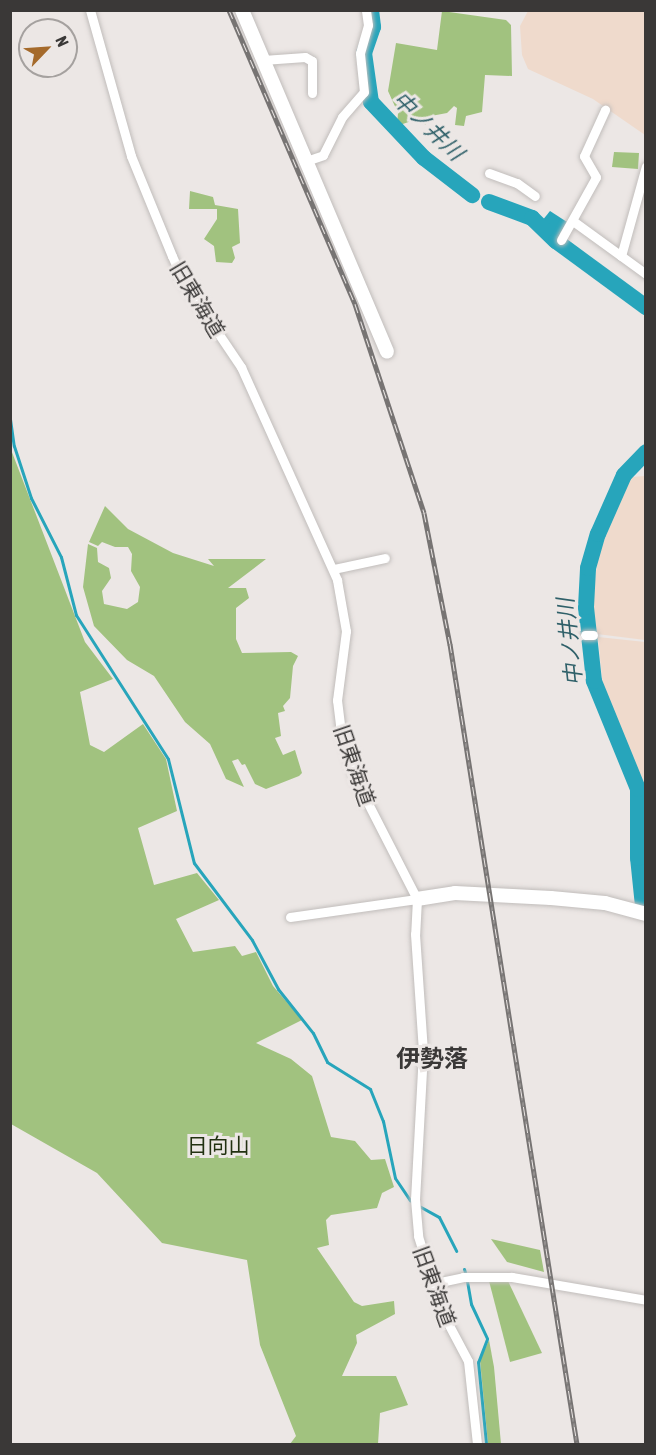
<!DOCTYPE html>
<meta charset="utf-8">
<style>
body{margin:0}
#map{position:relative;width:656px;height:1455px;overflow:hidden;background:#ece7e5;font-family:"Asap Condensed","Noto Sans JP",sans-serif}
div>[style]{position:absolute}
.industrial>*{inset:0;background:#efdacc}
.green>*{inset:0;background:#a1c27f}
.water>*{inset:0;background:#27a5bb}
.stream>*{height:3px;margin:-1.5px;padding:0 1.5px;transform-origin:1.5px;border-radius:1.5px;background:#27a5bb}
.river>*{height:16px;margin:-8px;padding:0 8px;transform-origin:8px;border-radius:8px;background:#27a5bb}
.roads{filter:drop-shadow(0 0 2px #c1bdbb) drop-shadow(0 0 2px #c1bdbb)}
.street>*{height:9px;margin:-4.5px;padding:0 4.5px;transform-origin:4.5px;border-radius:4.5px;background:#fff}
.secondary>*{height:14px;margin:-7px;padding:0 7px;transform-origin:7px;border-radius:7px;background:#fff}
.rail>*{height:5px;margin-top:-2.5px;transform-origin:0;background:repeating-linear-gradient(90deg,#ece7e5 0 9px,#777473 0 18px);box-sizing:border-box;border-block:2px solid #777473}
span{translate:-50% -50%;white-space:nowrap;text-align:center;line-height:1.15;-webkit-text-stroke:6px #ece7e5;paint-order:stroke}
.street-label{font-size:21px;color:#3a3837}
.park-label{font-size:21px;color:#223111}
.water-label{font-size:22px;color:#2f6069;font-style:italic}
.quarter-label{font-size:24px;color:#3a3837;font-weight:700}
.frame{position:absolute;inset:0;border:12px solid #3a3837;pointer-events:none}
.north{position:absolute;left:18px;top:18px;width:60px;height:60px;box-sizing:border-box;background:#ece7e5;border:2px solid #a5a19f;border-radius:50%;rotate:65deg;font-size:16px;font-weight:700;line-height:24px;text-align:center;color:#3a3837}
.north::after{content:'';display:block;margin:auto;width:21px;height:27px;background:#a56a2b;clip-path:polygon(50% 0,100% 100%,50% 72%,0 100%)}
</style>
<div id="map">
<div class="industrial">
<i style="clip-path:polygon(528px 11px,645px 11px,645px 135px,593px 99px,528px 69px,522px 55px,520px 26px)"></i>
<i style="clip-path:polygon(645px 476px,645px 640px,597px 634px,592px 605px,598px 556px,626px 484px,632px 477px)"></i>
<i style="clip-path:polygon(598px 637px,645px 642px,645px 794px,603px 687px)"></i>
</div>
<div class="green">
<i style="clip-path:polygon(442px 11px,506px 20px,511px 25px,512px 76px,485px 75px,482px 112px,466px 116px,464px 126px,455px 125px,457px 108px,454px 106px,447px 113px,431px 116px,425px 125px,423px 117px,397px 126px,398px 113px,388px 91px,396px 43px,437px 50px)"></i>
<i style="clip-path:polygon(614px 152px,639px 153px,638px 169px,612px 167px)"></i>
<i style="clip-path:polygon(190px 191px,213px 197px,215px 205px,238px 209px,240px 243px,232px 247px,235px 258px,232px 263px,216px 262px,214px 246px,204px 239px,217px 219px,217px 209px,189px 209px)"></i>
<i style="clip-path:polygon(10px 447px,85px 642px,113px 679px,80px 692px,90px 745px,104px 752px,143px 724px,166px 759px,177px 811px,138px 828px,154px 885px,197px 873px,219px 900px,176px 919px,193px 952px,235px 946px,242px 956px,256px 952px,273px 986px,302px 1020px,256px 1043px,291px 1059px,312px 1076px,331px 1137px,355px 1141px,371px 1160px,385px 1159px,394px 1187px,382px 1193px,377px 1208px,331px 1215px,326px 1220px,329px 1245px,317px 1248px,354px 1302px,362px 1306px,394px 1301px,395px 1314px,356px 1335px,357px 1343px,342px 1376px,396px 1376px,408px 1405px,380px 1413px,378px 1444px,290px 1444px,296px 1436px,260px 1345px,247px 1260px,162px 1243px,97px 1173px,11px 1124px)"></i>
<i style="clip-path:polygon(105px 506px,128px 529px,173px 553px,214px 566px,208px 559px,266px 559px,228px 588px,246px 588px,249px 598px,236px 608px,236px 639px,242px 653px,291px 652px,298px 656px,293px 666px,290px 698px,283px 706px,285px 711px,278px 713px,281px 736px,275px 738px,283px 755px,295px 750px,302px 773px,299px 776px,266px 789px,255px 784px,245px 764px,242px 765px,238px 759px,232px 761px,244px 787px,226px 779px,210px 744px,185px 722px,154px 676px,127px 660px,94px 626px,83px 587px,88px 544px,97px 548px,98px 562px,109px 568px,111px 578px,102px 591px,104px 604px,127px 609px,138px 602px,140px 587px,131px 571px,132px 554px,128px 547px,115px 547px,102px 542px,98px 546px,89px 542px)"></i>
<i style="clip-path:polygon(491px 1239px,540px 1250px,544px 1272px,507px 1262px)"></i>
<i style="clip-path:polygon(489px 1281px,508px 1281px,542px 1353px,510px 1362px)"></i>
<i style="clip-path:polygon(489px 1340px,494px 1367px,501px 1444px,488px 1444px,480px 1360px)"></i>
</div>
<div class="water">
<i style="clip-path:polygon(550px 211px,567px 222px,558px 237px,542px 221px)"></i>
</div>
<div class="stream">
<i style="left:10px;top:419px;width:27px;rotate:82deg"></i>
<i style="left:14px;top:446px;width:55px;rotate:71.9deg"></i>
<i style="left:31px;top:498px;width:66px;rotate:63deg"></i>
<i style="left:61px;top:557px;width:60px;rotate:75.5deg"></i>
<i style="left:76px;top:615px;width:171px;rotate:57.4deg"></i>
<i style="left:168px;top:759px;width:107px;rotate:76deg"></i>
<i style="left:194px;top:863px;width:96px;rotate:53deg"></i>
<i style="left:252px;top:940px;width:55px;rotate:62deg"></i>
<i style="left:278px;top:989px;width:56px;rotate:51.5deg"></i>
<i style="left:313px;top:1033px;width:32px;rotate:64deg"></i>
<i style="left:327px;top:1062px;width:51px;rotate:32.1deg"></i>
<i style="left:370px;top:1089px;width:35px;rotate:68deg"></i>
<i style="left:383px;top:1121px;width:58px;rotate:78.1deg"></i>
<i style="left:395px;top:1178px;width:27px;rotate:56deg"></i>
<i style="left:419px;top:1206px;width:23px;rotate:29deg"></i>
<i style="left:439px;top:1217px;width:38px;rotate:63deg"></i>
<i style="left:464px;top:1269px;width:3px;rotate:72deg"></i>
<i style="left:467px;top:1281px;width:23px;rotate:80deg"></i>
<i style="left:471px;top:1304px;width:38px;rotate:65deg"></i>
<i style="left:487px;top:1339px;width:25px;rotate:111deg"></i>
<i style="left:478px;top:1362px;width:82px;rotate:84.4deg"></i>
</div>
<div class="river">
<i style="left:371px;top:10px;width:17px;rotate:83deg"></i>
<i style="left:373px;top:27px;width:28px;rotate:109deg"></i>
<i style="left:364px;top:53px;width:49px;rotate:81.9deg"></i>
<i style="left:371px;top:102px;width:77px;rotate:46.6deg"></i>
<i style="left:424px;top:158px;width:61px;rotate:37.6deg"></i>
<i style="left:489px;top:202px;width:46px;rotate:20.4deg"></i>
<i style="left:532px;top:218px;width:33px;rotate:44deg"></i>
<i style="left:556px;top:241px;width:112px;rotate:36.3deg"></i>
<i style="left:643px;top:906px;width:48px;rotate:-95.9deg"></i>
<i style="left:638px;top:858px;width:69px;rotate:-90deg"></i>
<i style="left:638px;top:789px;width:117px;rotate:-112.2deg"></i>
<i style="left:594px;top:681px;width:74px;rotate:-96.2deg"></i>
<i style="left:586px;top:607px;width:39px;rotate:-87deg"></i>
<i style="left:588px;top:568px;width:35px;rotate:-74deg"></i>
<i style="left:598px;top:534px;width:64px;rotate:-66.2deg"></i>
<i style="left:624px;top:475px;width:32px;rotate:-46deg"></i>
</div>
<div class="roads">
<div class="street">
<i style="left:90px;top:10px;width:152px;rotate:74.3deg"></i>
<i style="left:131px;top:156px;width:108px;rotate:67.7deg"></i>
<i style="left:172px;top:256px;width:27px;rotate:66deg"></i>
<i style="left:183px;top:281px;width:104px;rotate:56deg"></i>
<i style="left:241px;top:367px;width:234px;rotate:65.7deg"></i>
<i style="left:337px;top:580px;width:52px;rotate:80deg"></i>
<i style="left:346px;top:631px;width:70px;rotate:97.4deg"></i>
<i style="left:337px;top:700px;width:25px;rotate:83deg"></i>
<i style="left:340px;top:725px;width:55px;rotate:74.2deg"></i>
<i style="left:355px;top:778px;width:136px;rotate:62.9deg"></i>
<i style="left:417px;top:899px;width:35px;rotate:93deg"></i>
<i style="left:415px;top:934px;width:118px;rotate:86.1deg"></i>
<i style="left:423px;top:1052px;width:147px;rotate:93.1deg"></i>
<i style="left:415px;top:1199px;width:37px;rotate:85deg"></i>
<i style="left:418px;top:1236px;width:80px;rotate:72.5deg"></i>
<i style="left:442px;top:1312px;width:55px;rotate:62deg"></i>
<i style="left:468px;top:1361px;width:83px;rotate:83.8deg"></i>
<i style="left:263px;top:60px;width:42px;rotate:-4.1deg"></i>
<i style="left:305px;top:57px;width:8px;rotate:30deg"></i>
<i style="left:312px;top:61px;width:32px;rotate:90deg"></i>
<i style="left:306px;top:161px;width:18px;rotate:-19deg"></i>
<i style="left:323px;top:155px;width:42px;rotate:-63.4deg"></i>
<i style="left:342px;top:117px;width:33px;rotate:-49deg"></i>
<i style="left:364px;top:92px;width:39px;rotate:-96deg"></i>
<i style="left:360px;top:53px;width:29px;rotate:-74deg"></i>
<i style="left:368px;top:25px;width:15px;rotate:-98deg"></i>
<i style="left:489px;top:173px;width:30px;rotate:20deg"></i>
<i style="left:517px;top:183px;width:22px;rotate:36deg"></i>
<i style="left:573px;top:221px;width:90px;rotate:36deg"></i>
<i style="left:561px;top:240px;width:72px;rotate:-60.9deg"></i>
<i style="left:596px;top:177px;width:24px;rotate:-120deg"></i>
<i style="left:584px;top:156px;width:51px;rotate:-65.5deg"></i>
<i style="left:621px;top:256px;width:93px;rotate:-74.5deg"></i>
<i style="left:334px;top:569px;width:52px;rotate:-12.2deg"></i>
<i style="left:585px;top:635px;width:8px"></i>
<i style="left:290px;top:917px;width:128px;rotate:-8.1deg"></i>
<i style="left:431px;top:1284px;width:33px;rotate:-12deg"></i>
<i style="left:463px;top:1277px;width:49px"></i>
<i style="left:512px;top:1277px;width:136px;rotate:9.7deg"></i>
</div>
<div class="secondary">
<i style="left:242px;top:10px;width:371px;rotate:67deg"></i>
<i style="left:417px;top:899px;width:38px;rotate:-9deg"></i>
<i style="left:455px;top:893px;width:96px;rotate:3deg"></i>
<i style="left:551px;top:898px;width:54px;rotate:5.3deg"></i>
<i style="left:605px;top:903px;width:42px;rotate:15deg"></i>
</div>
</div>
<div class="rail">
<i style="left:229px;top:10px;width:320px;rotate:66.8deg"></i>
<i style="left:355px;top:304px;width:220px;rotate:71.7deg"></i>
<i style="left:424px;top:513px;width:134px;rotate:78.8deg"></i>
<i style="left:450px;top:644px;width:810px;rotate:80.98deg"></i>
</div>
<div class="street-label">
<span style="left:198px;top:299px;rotate:59deg">旧東海道</span>
<span style="left:355px;top:765px;rotate:71deg">旧東海道</span>
<span style="left:435px;top:1286px;rotate:70deg">旧東海道</span>
</div>
<div class="park-label">
<span style="left:218px;top:1145px">日向山</span>
</div>
<div class="water-label">
<span style="left:428px;top:126px;rotate:44deg">中ノ井川</span>
<span style="left:570px;top:642px;rotate:-96deg">中ノ井川</span>
</div>
<div class="quarter-label">
<span style="left:432px;top:1059px">伊勢落</span>
</div>
<div class="frame"></div>
<div class="north">N</div>
</div>
